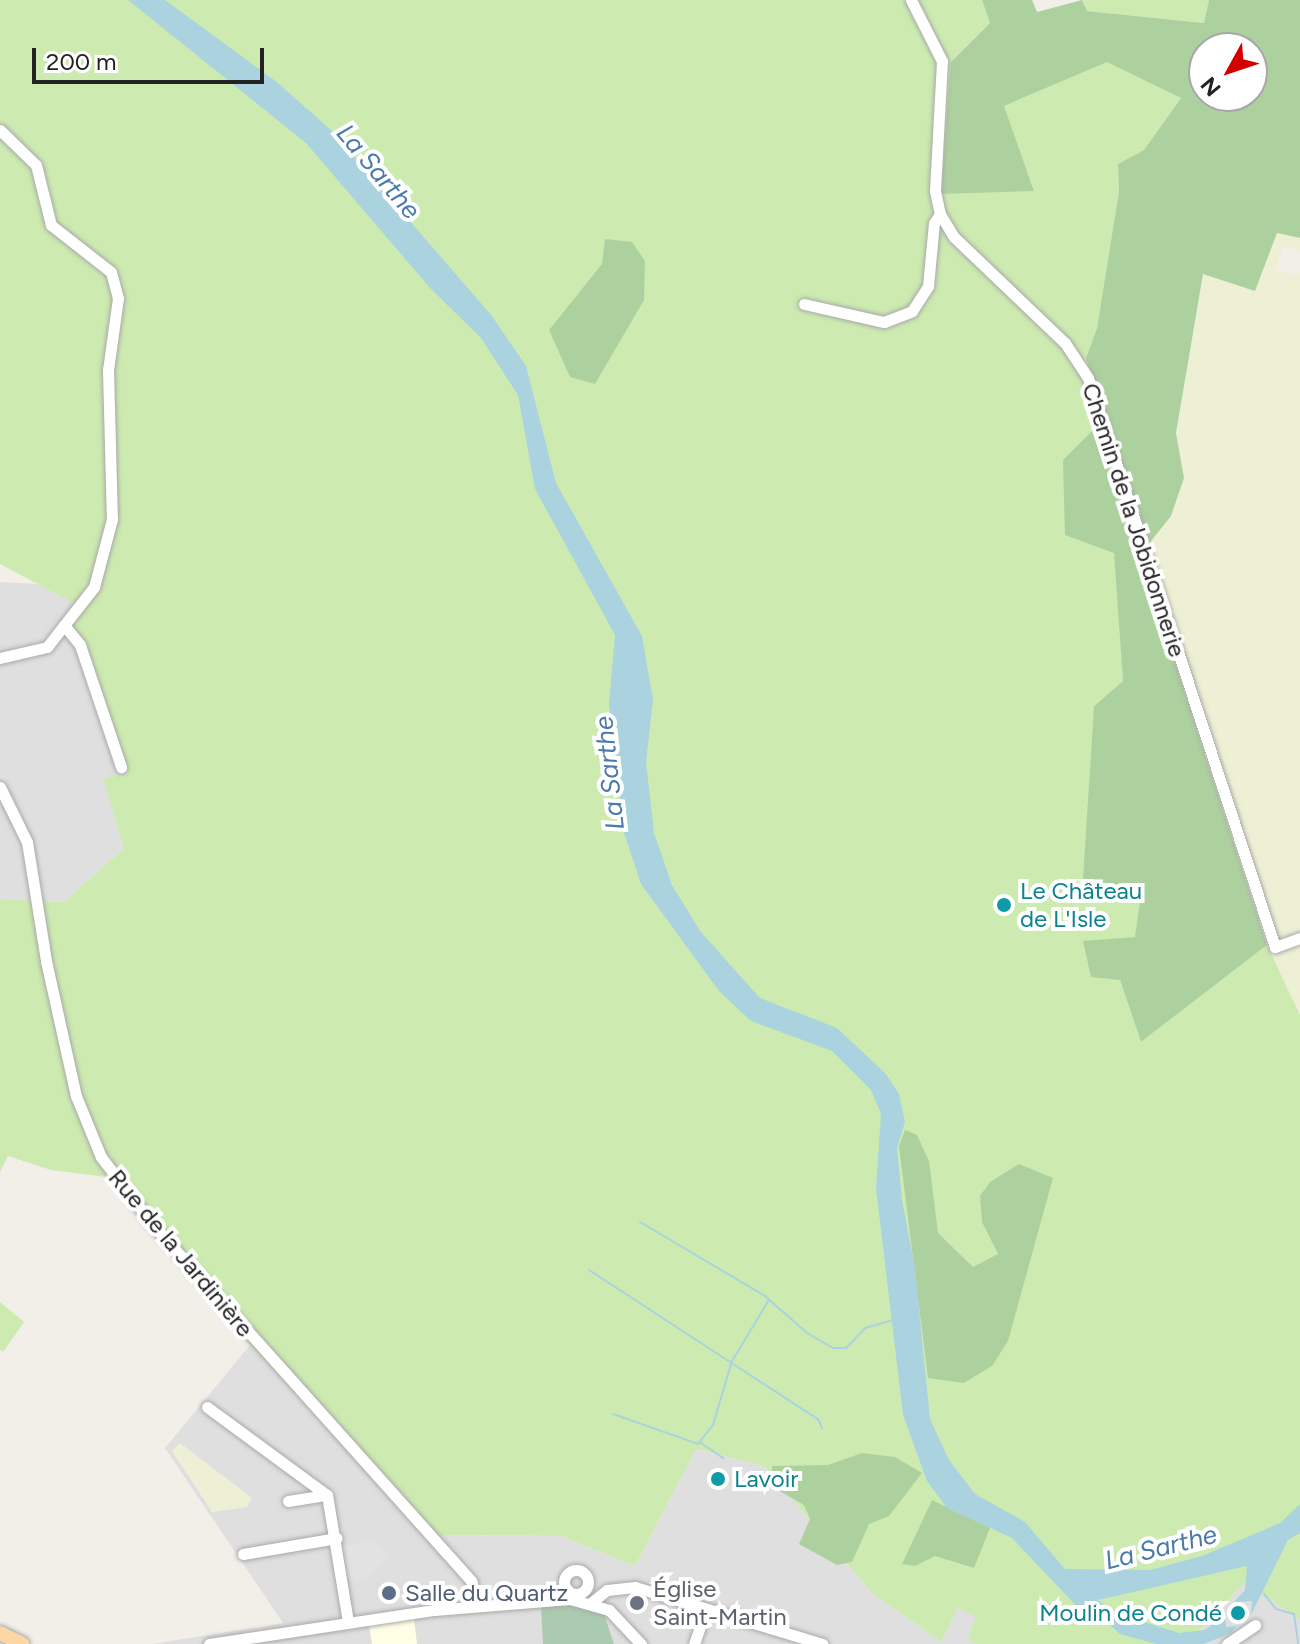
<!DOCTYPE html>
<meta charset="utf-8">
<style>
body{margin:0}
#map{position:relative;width:1300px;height:1644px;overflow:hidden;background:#f2efe9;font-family:Figtree,sans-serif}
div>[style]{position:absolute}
.residential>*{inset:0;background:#e0dfdf}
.education>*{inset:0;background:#ffffe5}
.farmland>*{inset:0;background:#eef0d5}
.grass>*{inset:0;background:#cdebb0}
.forest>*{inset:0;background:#add19e}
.cemetery>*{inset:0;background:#aacbaf}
.parking>*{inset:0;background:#e2e2e2}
.water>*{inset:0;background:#aad3df}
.stream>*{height:2px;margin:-1px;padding:0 1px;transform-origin:1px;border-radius:1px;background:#aad3df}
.roads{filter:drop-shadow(0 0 2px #a9a9a9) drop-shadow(0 0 2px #a9a9a9)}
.minor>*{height:11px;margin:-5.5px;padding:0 5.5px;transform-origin:5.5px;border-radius:5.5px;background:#fff}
.minor>.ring{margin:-5.5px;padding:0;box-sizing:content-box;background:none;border:11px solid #fff;border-radius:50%}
.major>*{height:14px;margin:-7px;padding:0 7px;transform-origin:7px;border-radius:7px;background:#fcd6a4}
.dots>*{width:22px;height:22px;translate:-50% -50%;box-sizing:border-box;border:4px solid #fff;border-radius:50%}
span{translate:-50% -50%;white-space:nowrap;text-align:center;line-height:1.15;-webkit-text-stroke:8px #fff;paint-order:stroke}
.street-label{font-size:24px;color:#222}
.culture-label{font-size:24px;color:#0d838f}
.left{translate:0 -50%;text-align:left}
.right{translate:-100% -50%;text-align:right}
.worship-label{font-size:24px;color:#5b616d}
.service-label{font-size:24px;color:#4e5e75}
.water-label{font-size:26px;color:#4a7aab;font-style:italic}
.north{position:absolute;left:1188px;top:32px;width:80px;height:80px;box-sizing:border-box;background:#fff;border:2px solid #a7a7a7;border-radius:50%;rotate:230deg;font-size:22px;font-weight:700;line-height:32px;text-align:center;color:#222}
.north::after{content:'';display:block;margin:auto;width:28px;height:36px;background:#d40000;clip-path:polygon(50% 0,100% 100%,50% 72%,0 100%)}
.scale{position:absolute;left:32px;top:48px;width:232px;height:36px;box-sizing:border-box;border:4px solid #222;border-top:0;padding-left:10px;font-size:24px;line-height:28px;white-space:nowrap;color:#222;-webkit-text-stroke:6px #fff;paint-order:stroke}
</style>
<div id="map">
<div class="residential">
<i style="clip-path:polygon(0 582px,38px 584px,82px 607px,70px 628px,86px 642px,128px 774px,103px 778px,125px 847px,64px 902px,0 899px)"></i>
<i style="clip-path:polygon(250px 1345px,428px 1535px,561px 1536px,635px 1566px,696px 1449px,764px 1466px,872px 1593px,941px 1642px,958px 1608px,977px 1616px,967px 1639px,977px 1644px,153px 1644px,283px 1623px,165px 1448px)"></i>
<i style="clip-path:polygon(1245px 1582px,1300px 1620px,1300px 1644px,1186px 1644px)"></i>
</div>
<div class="education">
<i style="clip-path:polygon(414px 1619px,417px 1644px,372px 1644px,369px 1626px)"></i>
</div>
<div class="farmland">
<i style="clip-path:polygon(1277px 233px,1300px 238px,1300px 251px,1283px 246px,1276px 269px,1298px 276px,1300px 271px,1300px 1015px,1267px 945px,1140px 554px,1171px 516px,1184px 478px,1176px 433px,1203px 274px)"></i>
<i style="clip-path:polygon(180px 1443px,252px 1498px,247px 1507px,212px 1512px,172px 1451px)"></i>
</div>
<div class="grass">
<i style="clip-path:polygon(0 0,982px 0,990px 23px,951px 62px,1034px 190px,1003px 106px,1108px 61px,1181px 98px,1144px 150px,1118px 164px,1119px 191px,1097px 328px,1086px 358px,1107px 416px,1123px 681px,1094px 706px,1141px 894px,1136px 937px,1083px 942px,1120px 980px,1141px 1042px,1267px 945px,1300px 1015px,1300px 1620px,1245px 1582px,1186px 1644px,977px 1644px,967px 1639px,976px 1617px,958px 1608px,941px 1642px,872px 1593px,764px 1466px,696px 1449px,635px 1566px,561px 1536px,428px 1535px,250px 1345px,114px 1178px,51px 1170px,8px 1156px,0 1172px,0 899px,64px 902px,124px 848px,103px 778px,128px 773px,86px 642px,70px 627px,81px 607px,0 564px)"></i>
<i style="clip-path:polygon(1082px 0,1209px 0,1205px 23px,1087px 11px)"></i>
<i style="clip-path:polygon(0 1302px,24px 1322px,3px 1352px,0 1350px)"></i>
</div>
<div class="forest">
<i style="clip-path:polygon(evenodd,982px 0,1032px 0,1037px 12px,1082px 0,1087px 11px,1204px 23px,1209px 0,1300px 0,1300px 238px,1277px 233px,1255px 291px,1203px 274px,1176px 433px,1184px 478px,1171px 516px,1140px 555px,1267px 945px,1141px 1042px,1120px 980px,1091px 977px,1083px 941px,1135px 937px,1141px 894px,1083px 879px,1094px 706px,1123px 681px,1114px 553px,1065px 535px,1063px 460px,1107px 416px,1086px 358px,1097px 328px,1119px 191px,1118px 164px,1144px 150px,1181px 98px,1107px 62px,1004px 106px,1034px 191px,941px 194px,951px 62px,990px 23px,982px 0,1204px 48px,1252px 48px,1252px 96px,1204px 96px,1204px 48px)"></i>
<i style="clip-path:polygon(605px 239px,632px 242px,645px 261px,644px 300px,595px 384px,570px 377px,549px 330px,602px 264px)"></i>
<i style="clip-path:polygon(905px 1130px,917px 1135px,929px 1161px,938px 1233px,973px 1267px,998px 1254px,982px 1222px,980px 1196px,990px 1182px,1019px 1164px,1053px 1178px,1008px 1341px,992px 1366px,964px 1383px,928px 1378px,899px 1146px)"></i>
<i style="clip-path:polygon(862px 1453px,895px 1457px,922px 1473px,889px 1516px,869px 1524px,852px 1562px,837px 1565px,799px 1544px,810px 1519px,804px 1505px,771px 1486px,772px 1466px,828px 1465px)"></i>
<i style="clip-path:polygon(932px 1500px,990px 1528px,974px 1568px,935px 1556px,915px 1566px,902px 1564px)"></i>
</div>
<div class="cemetery">
<i style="clip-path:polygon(541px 1606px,583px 1606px,604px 1614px,614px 1644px,543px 1644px)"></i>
</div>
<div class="parking">
<i style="clip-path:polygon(372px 1541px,390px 1554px,367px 1581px,348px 1579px,342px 1546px)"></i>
</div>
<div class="water">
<i style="clip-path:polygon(128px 0,165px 0,278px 83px,332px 131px,492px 316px,526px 366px,556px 483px,642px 636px,653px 700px,646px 762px,654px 833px,672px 885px,700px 931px,760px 998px,837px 1028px,886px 1074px,899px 1094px,905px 1122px,897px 1148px,902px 1200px,915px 1268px,930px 1419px,949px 1460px,975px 1494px,1025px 1522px,1065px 1569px,1150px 1570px,1202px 1556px,1280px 1523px,1300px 1504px,1300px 1533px,1288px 1540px,1251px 1615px,1252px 1601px,1234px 1602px,1245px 1590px,1247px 1566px,1098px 1600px,1112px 1612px,1179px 1633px,1205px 1630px,1225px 1614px,1226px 1627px,1237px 1626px,1231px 1633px,1204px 1644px,1156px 1644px,1120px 1634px,1100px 1616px,1083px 1613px,1012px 1538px,947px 1508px,927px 1481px,903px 1415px,876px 1188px,881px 1114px,871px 1090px,832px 1051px,751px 1021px,719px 991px,641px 884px,624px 833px,609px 704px,615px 635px,535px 489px,518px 395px,481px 338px,430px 288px,306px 143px)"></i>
</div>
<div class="stream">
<i style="left:640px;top:1222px;width:145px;rotate:30.6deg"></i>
<i style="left:765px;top:1296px;width:56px;rotate:41.4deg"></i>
<i style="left:807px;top:1333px;width:30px;rotate:30deg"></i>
<i style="left:833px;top:1348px;width:13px"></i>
<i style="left:846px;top:1348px;width:28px;rotate:-46deg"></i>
<i style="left:865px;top:1328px;width:29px;rotate:-16deg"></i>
<i style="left:589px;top:1270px;width:273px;rotate:33.1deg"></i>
<i style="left:818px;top:1419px;width:10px;rotate:66deg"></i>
<i style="left:613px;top:1414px;width:90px;rotate:19.4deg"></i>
<i style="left:698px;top:1444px;width:24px;rotate:-52deg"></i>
<i style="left:713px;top:1425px;width:67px;rotate:-73.5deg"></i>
<i style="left:732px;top:1361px;width:71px;rotate:-58.8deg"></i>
<i style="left:701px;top:1443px;width:27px;rotate:34deg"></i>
<i style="left:1264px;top:1594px;width:19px;rotate:51deg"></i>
<i style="left:1276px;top:1609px;width:19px;rotate:16deg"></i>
<i style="left:1294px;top:1614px;width:30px;rotate:82deg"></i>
</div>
<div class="roads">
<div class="minor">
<i style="left:911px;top:0;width:68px;rotate:63.1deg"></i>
<i style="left:942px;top:61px;width:130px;rotate:93.1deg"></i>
<i style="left:935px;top:191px;width:24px;rotate:78deg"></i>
<i style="left:940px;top:214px;width:27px;rotate:59deg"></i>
<i style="left:954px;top:237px;width:153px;rotate:43.7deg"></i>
<i style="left:1065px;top:343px;width:42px;rotate:56.7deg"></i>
<i style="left:1088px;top:378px;width:599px;rotate:71.81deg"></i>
<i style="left:1275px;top:947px;width:27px;rotate:-20deg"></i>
<i style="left:0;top:130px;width:50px;rotate:44.2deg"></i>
<i style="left:36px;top:165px;width:62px;rotate:76deg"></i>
<i style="left:51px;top:225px;width:76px;rotate:38.1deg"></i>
<i style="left:111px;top:272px;width:27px;rotate:75deg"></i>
<i style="left:118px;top:298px;width:73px;rotate:97.9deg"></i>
<i style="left:108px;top:370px;width:149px;rotate:88.5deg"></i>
<i style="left:112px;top:519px;width:70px;rotate:104.8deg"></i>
<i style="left:94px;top:587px;width:76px;rotate:128.1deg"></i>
<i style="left:47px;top:647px;width:48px;rotate:166.8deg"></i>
<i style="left:804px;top:304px;width:82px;rotate:12.7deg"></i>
<i style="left:884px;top:322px;width:30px;rotate:-21deg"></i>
<i style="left:912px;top:311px;width:30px;rotate:-57deg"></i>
<i style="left:928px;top:286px;width:63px;rotate:-84.6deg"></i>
<i style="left:934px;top:223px;width:11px;rotate:-56deg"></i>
<i style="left:64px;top:625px;width:26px;rotate:51deg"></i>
<i style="left:80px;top:645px;width:129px;rotate:71.4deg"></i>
<i style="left:0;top:787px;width:61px;rotate:63.9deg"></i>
<i style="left:27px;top:842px;width:121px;rotate:80.9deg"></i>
<i style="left:46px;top:961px;width:138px;rotate:77.5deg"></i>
<i style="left:76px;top:1096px;width:66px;rotate:67.7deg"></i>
<i style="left:101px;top:1157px;width:87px;rotate:52.5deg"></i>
<i style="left:154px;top:1226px;width:476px;rotate:48.2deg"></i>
<i style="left:471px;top:1581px;width:25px;rotate:72deg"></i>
<i style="left:207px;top:1407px;width:149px;rotate:36.3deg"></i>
<i style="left:327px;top:1495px;width:129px;rotate:80.6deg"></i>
<i style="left:288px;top:1501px;width:39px;rotate:-9deg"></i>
<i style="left:243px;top:1554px;width:95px;rotate:-9.7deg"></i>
<i class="ring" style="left:564px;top:1570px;width:13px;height:13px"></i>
<i style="left:592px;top:1602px;width:19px;rotate:-39deg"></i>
<i style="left:607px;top:1590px;width:28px;rotate:-6deg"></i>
<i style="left:635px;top:1587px;width:196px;rotate:16.9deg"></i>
<i style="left:209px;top:1644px;width:228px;rotate:-8.6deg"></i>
<i style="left:434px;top:1610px;width:136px;rotate:-4.6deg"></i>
<i style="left:570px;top:1599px;width:41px;rotate:15.8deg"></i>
<i style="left:609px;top:1610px;width:47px;rotate:46.7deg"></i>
<i style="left:694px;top:1644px;width:37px;rotate:-71deg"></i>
<i style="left:1227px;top:1644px;width:34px;rotate:-34deg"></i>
</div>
<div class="major">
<i style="left:0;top:1633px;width:25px;rotate:26deg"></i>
</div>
</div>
<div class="dots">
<i style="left:1004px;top:905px;background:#0f9aa8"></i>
<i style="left:718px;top:1479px;background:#0f9aa8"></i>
<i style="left:389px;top:1593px;background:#5c6f8a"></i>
<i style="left:637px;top:1603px;background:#6b7280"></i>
<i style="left:1238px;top:1613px;background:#0f9aa8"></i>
</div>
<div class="street-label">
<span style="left:1134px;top:520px;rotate:72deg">Chemin de la Jobidonnerie</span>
<span style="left:181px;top:1253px;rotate:50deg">Rue de la Jardinière</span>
</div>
<div class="culture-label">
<span class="left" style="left:1020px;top:905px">Le Château<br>de L'Isle</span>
<span class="left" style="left:734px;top:1479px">Lavoir</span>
<span class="right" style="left:1222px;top:1613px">Moulin de Condé</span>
</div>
<div class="worship-label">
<span class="left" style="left:653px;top:1603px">Église<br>Saint-Martin</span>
</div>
<div class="service-label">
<span class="left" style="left:405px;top:1593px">Salle du Quartz</span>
</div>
<div class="water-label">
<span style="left:378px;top:172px;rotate:50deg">La Sarthe</span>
<span style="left:610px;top:773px;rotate:-96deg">La Sarthe</span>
<span style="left:1161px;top:1548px;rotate:-14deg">La Sarthe</span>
</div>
<div class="north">N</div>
<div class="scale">200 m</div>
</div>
